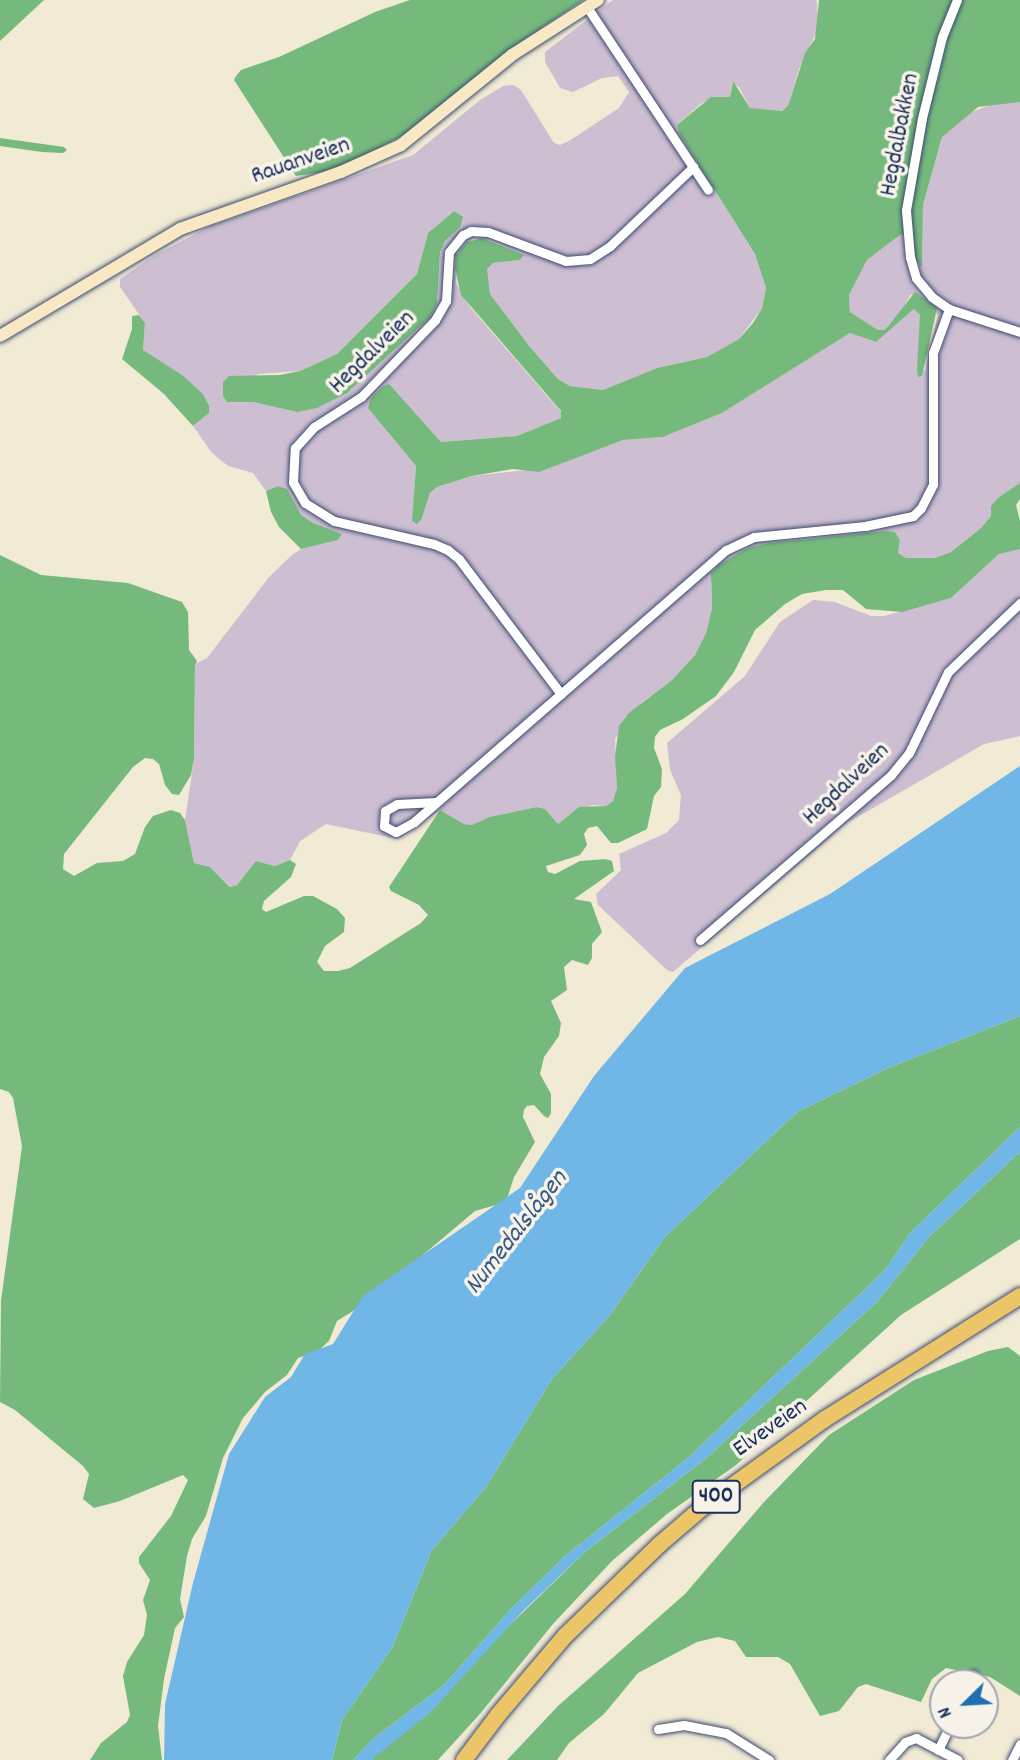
<!DOCTYPE html>
<meta charset="utf-8">
<style>
body{margin:0}
#map{position:relative;width:1020px;height:1760px;overflow:hidden;background:#f1ead4;font-family:Dekko,sans-serif}
div>[style]{position:absolute}
.industrial>*{inset:0;background:#cdbed2}
.forest>*{inset:0;background:#76b97d}
.water>*{inset:0;background:#70b7e7}
.roads{filter:drop-shadow(0 0 2px #3b4b70) drop-shadow(0 0 2px #3b4b70)}
.street>*{height:9px;margin:-4.5px;padding:0 4.5px;transform-origin:4.5px;border-radius:4.5px;background:#fff}
.secondary>*{height:12px;margin:-6px;padding:0 6px;transform-origin:6px;border-radius:6px;background:#f8e8c3}
.highway>*{height:16px;margin:-8px;padding:0 8px;transform-origin:8px;border-radius:8px;background:#edc569}
span{translate:-50% -50%;white-space:nowrap;text-align:center;line-height:1.15;-webkit-text-stroke:7px #f7f3e8;paint-order:stroke}
.shield-label span{padding:2px 5px;background:#f7f3e8;border:2px solid;border-radius:5px;-webkit-text-stroke-width:0}
.shield-label{font-size:23px;color:#1b2f5e;font-weight:700}
.street-label{font-size:24px;color:#1b2f5e}
.water-label{font-size:26px;color:#355887;font-style:italic}
.north{position:absolute;left:929px;top:1669px;width:70px;height:70px;box-sizing:border-box;background:#f7f3e8;border:2px solid #9fa5b1;border-radius:50%;rotate:246deg;font-size:19px;font-weight:700;line-height:28px;text-align:center;color:#1b2f5e}
.north::after{content:'';display:block;margin:auto;width:24px;height:32px;background:#1f6fb2;clip-path:polygon(50% 0,100% 100%,50% 72%,0 100%)}
</style>
<div id="map">
<div class="industrial">
<i style="clip-path:polygon(evenodd,613px 0,816px 0,817px 2px,818px 29px,799px 69px,788px 107px,777px 113px,750px 108px,739px 87px,732px 83px,730px 97px,703px 102px,677px 125px,680px 135px,755px 254px,766px 288px,762px 308px,739px 339px,707px 357px,657px 368px,603px 390px,570px 386px,558px 379px,530px 347px,490px 294px,486px 269px,493px 263px,520px 260px,524px 255px,492px 241px,473px 239px,456px 255px,456px 283px,470px 307px,561px 412px,561px 418px,517px 436px,441px 442px,389px 385px,387px 431px,416px 466px,414px 495px,422px 518px,430px 493px,437px 487px,472px 476px,526px 470px,582px 455px,623px 440px,663px 437px,722px 413px,850px 333px,876px 342px,914px 309px,920px 315px,921px 326px,917px 370px,925px 371px,938px 315px,911px 294px,900px 313px,884px 330px,878px 330px,850px 312px,849px 295px,867px 260px,900px 235px,905px 234px,912px 240px,922px 262px,923px 205px,942px 137px,968px 113px,999px 102px,1020px 102px,1020px 483px,999px 497px,991px 516px,981px 528px,951px 552px,935px 558px,906px 558px,898px 553px,900px 540px,895px 532px,802px 539px,711px 583px,712px 608px,706px 633px,695px 655px,672px 680px,641px 703px,615px 739px,617px 788px,613px 801px,606px 806px,592px 805px,570px 814px,558px 824px,545px 809px,537px 807px,489px 817px,472px 825px,464px 824px,440px 810px,398px 839px,326px 824px,300px 841px,290px 860px,275px 866px,256px 861px,237px 885px,231px 887px,210px 867px,194px 863px,185px 820px,194px 759px,195px 664px,207px 658px,270px 576px,292px 555px,301px 549px,338px 540px,342px 534px,313px 524px,301px 515px,287px 489px,278px 486px,266px 491px,253px 473px,228px 466px,212px 453px,193px 426px,209px 413px,209px 404px,203px 394px,143px 350px,145px 323px,120px 287px,120px 279px,155px 255px,211px 226px,413px 155px,480px 100px,503px 86px,514px 85px,521px 90px,554px 143px,560px 145px,569px 141px,619px 108px,629px 92px,618px 76px,602px 78px,573px 92px,560px 88px,545px 62px,545px 52px,613px 0,454px 211px,460px 227px,445px 241px,440px 252px,437px 304px,430px 317px,297px 412px,253px 402px,227px 402px,258px 374px,300px 371px,337px 354px,417px 274px,428px 233px,454px 211px)"></i>
<i style="clip-path:polygon(1011px 549px,1020px 549px,1020px 736px,984px 744px,847px 823px,673px 972px,667px 970px,598px 905px,596px 894px,621px 870px,619px 854px,666px 833px,679px 820px,681px 795px,670px 770px,667px 743px,745px 676px,780px 622px,813px 600px,835px 602px,871px 616px,884px 616px,951px 598px,999px 554px)"></i>
</div>
<div class="forest">
<i style="clip-path:polygon(0 0,44px 0,0 41px)"></i>
<i style="clip-path:polygon(410px 0,583px 0,506px 52px,415px 129px,356px 160px,323px 172px,296px 176px,234px 80px,236px 76px,241px 70px,279px 57px,375px 12px)"></i>
<i style="clip-path:polygon(819px 0,1020px 0,1020px 102px,978px 107px,942px 137px,923px 205px,922px 267px,917px 261px,912px 240px,905px 234px,900px 235px,867px 260px,849px 295px,850px 312px,878px 330px,884px 330px,889px 325px,915px 292px,937px 308px,922px 376px,918px 377px,917px 370px,920px 315px,914px 309px,876px 342px,850px 333px,722px 413px,663px 437px,623px 440px,539px 472px,513px 469px,472px 476px,437px 487px,430px 493px,422px 518px,417px 524px,412px 521px,416px 466px,368px 408px,371px 398px,384px 386px,389px 384px,441px 442px,517px 436px,561px 418px,561px 411px,461px 295px,455px 268px,456px 255px,467px 242px,482px 238px,524px 255px,520px 260px,493px 263px,487px 269px,490px 294px,530px 347px,558px 379px,570px 386px,603px 390px,657px 368px,707px 357px,739px 339px,753px 323px,762px 308px,766px 288px,755px 254px,680px 135px,677px 125px,711px 97px,730px 97px,733px 81px,750px 108px,782px 111px,788px 106px,805px 53px,815px 39px)"></i>
<i style="clip-path:polygon(0 138px,64px 147px,67px 150px,63px 153px,42px 152px,0 146px)"></i>
<i style="clip-path:polygon(454px 211px,463px 217px,460px 227px,445px 241px,440px 252px,437px 304px,430px 317px,347px 393px,317px 408px,297px 412px,253px 402px,227px 402px,223px 396px,223px 382px,229px 376px,280px 375px,300px 371px,337px 354px,417px 274px,428px 233px)"></i>
<i style="clip-path:polygon(139px 315px,145px 323px,143px 350px,182px 375px,203px 394px,209px 405px,209px 413px,193px 426px,164px 394px,122px 359px,132px 329px,132px 316px)"></i>
<i style="clip-path:polygon(1020px 483px,1020px 499px,1016px 505px,1020px 521px,1020px 549px,999px 554px,951px 598px,902px 612px,866px 609px,843px 590px,826px 590px,802px 594px,785px 604px,755px 630px,734px 672px,716px 696px,683px 719px,660px 730px,655px 737px,654px 748px,662px 769px,661px 787px,654px 796px,647px 829px,618px 843px,611px 843px,597px 826px,588px 828px,584px 834px,587px 845px,580px 855px,546px 866px,548px 872px,555px 874px,580px 861px,605px 859px,612px 861px,614px 871px,574px 899px,591px 902px,602px 932px,592px 944px,592px 958px,588px 965px,572px 960px,564px 967px,567px 990px,551px 1001px,561px 1023px,559px 1036px,544px 1057px,540px 1074px,551px 1094px,551px 1113px,548px 1118px,544px 1116px,534px 1105px,527px 1106px,524px 1110px,523px 1117px,535px 1142px,514px 1177px,506px 1202px,475px 1211px,366px 1303px,337px 1321px,329px 1341px,318px 1351px,298px 1358px,287px 1375px,265px 1392px,243px 1418px,223px 1458px,206px 1516px,192px 1539px,187px 1556px,180px 1599px,184px 1617px,175px 1628px,164px 1679px,158px 1726px,162px 1760px,90px 1760px,101px 1743px,127px 1722px,130px 1715px,123px 1676px,127px 1662px,144px 1635px,147px 1615px,143px 1600px,150px 1580px,139px 1563px,139px 1557px,171px 1516px,188px 1480px,183px 1475px,120px 1501px,94px 1508px,83px 1499px,89px 1474px,83px 1466px,15px 1410px,0 1402px,1px 1301px,22px 1146px,13px 1098px,9px 1092px,0 1089px,0 555px,41px 575px,128px 583px,182px 602px,188px 612px,189px 650px,197px 661px,195px 665px,194px 759px,191px 775px,179px 795px,172px 794px,165px 785px,159px 764px,153px 759px,145px 758px,133px 767px,64px 854px,63px 869px,74px 876px,97px 863px,123px 861px,135px 854px,145px 827px,153px 816px,171px 810px,180px 813px,185px 820px,194px 863px,210px 867px,230px 887px,237px 885px,256px 861px,275px 866px,290px 860px,296px 864px,291px 877px,264px 901px,262px 909px,266px 912px,304px 896px,313px 896px,337px 909px,345px 918px,344px 932px,325px 946px,317px 962px,324px 971px,338px 971px,350px 968px,421px 923px,428px 915px,419px 905px,391px 891px,389px 887px,440px 810px,464px 824px,472px 825px,489px 817px,537px 807px,545px 809px,558px 824px,579px 807px,606px 806px,613px 801px,617px 788px,615px 756px,619px 726px,630px 712px,672px 680px,695px 655px,706px 633px,712px 608px,711px 573px,719px 565px,748px 548px,769px 543px,886px 531px,895px 532px,900px 540px,898px 553px,906px 558px,935px 558px,951px 552px,981px 528px,991px 516px,991px 506px,999px 497px)"></i>
<i style="clip-path:polygon(278px 486px,287px 489px,301px 515px,313px 523px,342px 534px,338px 540px,301px 549px,279px 527px,271px 512px,266px 491px)"></i>
<i style="clip-path:polygon(1020px 1016px,1020px 1127px,911px 1232px,885px 1270px,688px 1458px,565px 1556px,510px 1610px,444px 1685px,373px 1739px,353px 1760px,332px 1760px,342px 1720px,392px 1648px,432px 1550px,486px 1487px,552px 1379px,610px 1315px,665px 1237px,797px 1112px,888px 1068px)"></i>
<i style="clip-path:polygon(1020px 1152px,1020px 1239px,901px 1315px,736px 1465px,667px 1514px,612px 1561px,553px 1624px,479px 1715px,438px 1760px,371px 1760px,586px 1551px,704px 1460px,877px 1302px,929px 1237px)"></i>
<i style="clip-path:polygon(1008px 1347px,1020px 1356px,1020px 1696px,990px 1677px,946px 1668px,932px 1679px,921px 1702px,866px 1684px,858px 1687px,839px 1711px,820px 1716px,790px 1664px,778px 1657px,746px 1657px,735px 1641px,718px 1637px,697px 1642px,638px 1673px,604px 1714px,569px 1743px,557px 1760px,507px 1760px,558px 1706px,685px 1594px,764px 1502px,829px 1435px,914px 1380px,988px 1351px)"></i>
</div>
<div class="water">
<i style="clip-path:polygon(1020px 766px,1020px 1016px,888px 1068px,797px 1112px,665px 1237px,610px 1315px,552px 1379px,486px 1487px,432px 1550px,392px 1648px,342px 1720px,332px 1760px,164px 1760px,165px 1704px,193px 1583px,229px 1454px,265px 1397px,291px 1377px,305px 1354px,333px 1344px,363px 1296px,520px 1188px,594px 1076px,685px 968px,830px 894px)"></i>
<i style="clip-path:polygon(1020px 1127px,1020px 1152px,929px 1237px,877px 1302px,704px 1460px,586px 1551px,522px 1612px,430px 1713px,371px 1760px,353px 1760px,373px 1739px,444px 1685px,510px 1610px,565px 1556px,688px 1458px,885px 1270px,911px 1232px)"></i>
</div>
<div class="roads">
<div class="street">
<i style="left:587px;top:7px;width:219px;rotate:56.5deg"></i>
<i style="left:949px;top:309px;width:21px;rotate:-145deg"></i>
<i style="left:932px;top:297px;width:25px;rotate:-130deg"></i>
<i style="left:916px;top:278px;width:22px;rotate:-106deg"></i>
<i style="left:910px;top:257px;width:47px;rotate:-94.9deg"></i>
<i style="left:906px;top:210px;width:93px;rotate:-80.1deg"></i>
<i style="left:922px;top:118px;width:83px;rotate:-76.1deg"></i>
<i style="left:942px;top:37px;width:40px;rotate:-68deg"></i>
<i style="left:561px;top:694px;width:169px;rotate:-127.1deg"></i>
<i style="left:459px;top:559px;width:14px;rotate:-141deg"></i>
<i style="left:448px;top:550px;width:15px;rotate:-157deg"></i>
<i style="left:434px;top:544px;width:103px;rotate:-167deg"></i>
<i style="left:334px;top:521px;width:34px;rotate:-148deg"></i>
<i style="left:305px;top:503px;width:24px;rotate:-120deg"></i>
<i style="left:293px;top:482px;width:34px;rotate:-87deg"></i>
<i style="left:295px;top:448px;width:28px;rotate:-48deg"></i>
<i style="left:314px;top:427px;width:56px;rotate:-32.6deg"></i>
<i style="left:361px;top:397px;width:107px;rotate:-46.1deg"></i>
<i style="left:435px;top:320px;width:22px;rotate:-60deg"></i>
<i style="left:446px;top:301px;width:49px;rotate:-86.5deg"></i>
<i style="left:449px;top:252px;width:22px;rotate:-51deg"></i>
<i style="left:463px;top:235px;width:9px;rotate:-27deg"></i>
<i style="left:471px;top:231px;width:17px;rotate:3deg"></i>
<i style="left:488px;top:232px;width:83px;rotate:20.4deg"></i>
<i style="left:566px;top:261px;width:24px;rotate:-5deg"></i>
<i style="left:590px;top:259px;width:24px;rotate:-33deg"></i>
<i style="left:610px;top:246px;width:115px;rotate:-43.6deg"></i>
<i style="left:436px;top:802px;width:39px;rotate:177deg"></i>
<i style="left:397px;top:804px;width:14px;rotate:150deg"></i>
<i style="left:385px;top:811px;width:15px;rotate:94deg"></i>
<i style="left:384px;top:826px;width:13px;rotate:27deg"></i>
<i style="left:396px;top:832px;width:21px;rotate:-29deg"></i>
<i style="left:414px;top:822px;width:414px;rotate:-41.1deg"></i>
<i style="left:726px;top:550px;width:31px;rotate:-25deg"></i>
<i style="left:754px;top:537px;width:112px;rotate:-5.7deg"></i>
<i style="left:865px;top:526px;width:49px;rotate:-11.8deg"></i>
<i style="left:913px;top:516px;width:11px;rotate:-45deg"></i>
<i style="left:921px;top:508px;width:27px;rotate:-63deg"></i>
<i style="left:933px;top:484px;width:131px;rotate:-90deg"></i>
<i style="left:933px;top:353px;width:47px;rotate:-70deg"></i>
<i style="left:949px;top:309px;width:75px;rotate:17.9deg"></i>
<i style="left:700px;top:940px;width:252px;rotate:-40.8deg"></i>
<i style="left:891px;top:775px;width:28px;rotate:-51deg"></i>
<i style="left:909px;top:753px;width:90px;rotate:-64.3deg"></i>
<i style="left:948px;top:672px;width:100px;rotate:-43.8deg"></i>
<i style="left:969px;top:1683px;width:9px;rotate:-63deg"></i>
<i style="left:658px;top:1729px;width:26px;rotate:-9deg"></i>
<i style="left:684px;top:1725px;width:43px;rotate:10.8deg"></i>
<i style="left:726px;top:1733px;width:51px;rotate:32.1deg"></i>
<i style="left:938px;top:1750px;width:28px;rotate:-64deg"></i>
<i style="left:889px;top:1760px;width:24px;rotate:-48deg"></i>
<i style="left:905px;top:1742px;width:12px;rotate:-20deg"></i>
<i style="left:916px;top:1738px;width:47px;rotate:27.6deg"></i>
<i style="left:1012px;top:1760px;width:18px;rotate:-63deg"></i>
</div>
<div class="secondary">
<i style="left:0;top:336px;width:209px;rotate:-30.7deg"></i>
<i style="left:180px;top:229px;width:171px;rotate:-19.5deg"></i>
<i style="left:341px;top:172px;width:66px;rotate:-24.2deg"></i>
<i style="left:401px;top:145px;width:143px;rotate:-39deg"></i>
<i style="left:512px;top:55px;width:102px;rotate:-32.6deg"></i>
</div>
<div class="highway">
<i style="left:464px;top:1760px;width:56px;rotate:-52.9deg"></i>
<i style="left:498px;top:1715px;width:104px;rotate:-49.7deg"></i>
<i style="left:565px;top:1636px;width:132px;rotate:-44.1deg"></i>
<i style="left:660px;top:1544px;width:57px;rotate:-40.7deg"></i>
<i style="left:703px;top:1507px;width:150px;rotate:-35.8deg"></i>
<i style="left:825px;top:1419px;width:231px;rotate:-32.2deg"></i>
</div>
</div>
<div class="shield-label">
<span style="left:716px;top:1497px">400</span>
</div>
<div class="street-label">
<span style="left:901px;top:135px;rotate:-79deg">Hegdalbakken</span>
<span style="left:301px;top:162px;rotate:-19deg">Rauanveien</span>
<span style="left:373px;top:353px;rotate:-44deg">Hegdalveien</span>
<span style="left:847px;top:785px;rotate:-43deg">Hegdalveien</span>
<span style="left:771px;top:1429px;rotate:-35deg">Elveveien</span>
</div>
<div class="water-label">
<span style="left:517px;top:1233px;rotate:-52deg">Numedalslågen</span>
</div>
<div class="north">N</div>
</div>
